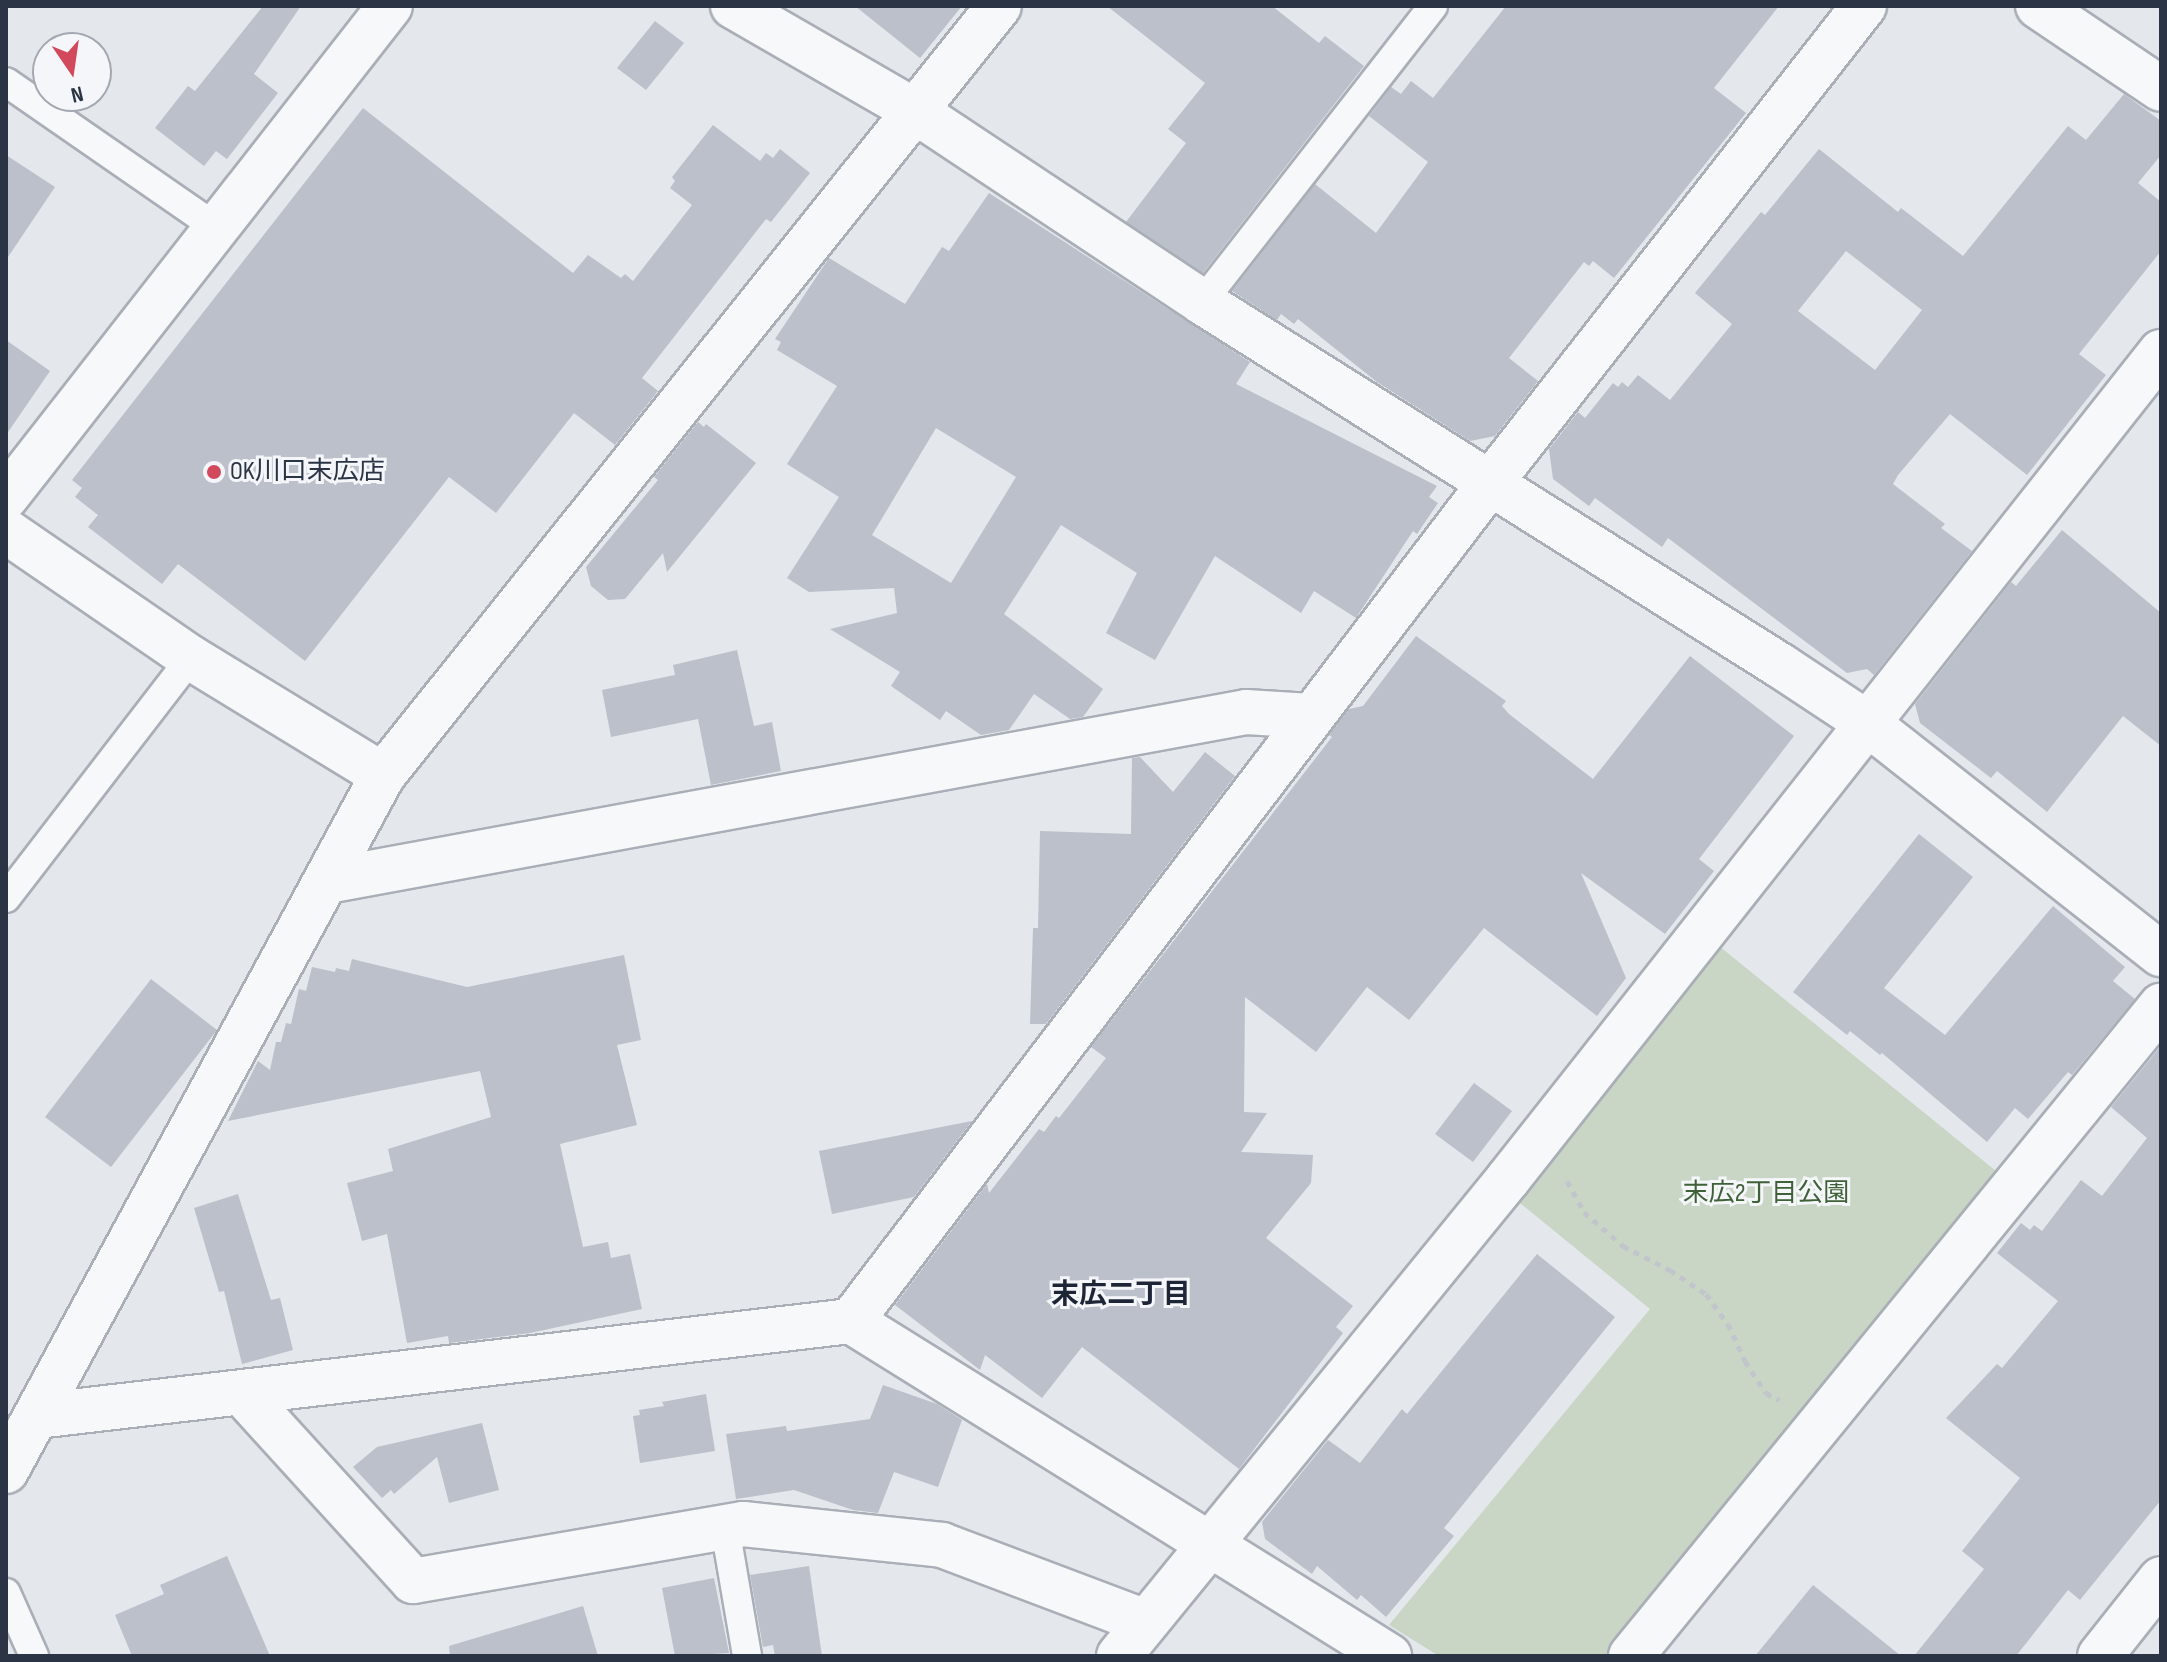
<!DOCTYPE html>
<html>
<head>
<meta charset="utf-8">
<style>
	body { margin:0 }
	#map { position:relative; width:2167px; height:1662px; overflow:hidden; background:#e4e7ec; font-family:"Sofia Sans Condensed","Noto Sans JP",sans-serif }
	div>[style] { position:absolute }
	.green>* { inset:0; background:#c9d6c5 }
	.building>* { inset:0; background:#bbc0ca }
	.path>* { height:5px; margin-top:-2.5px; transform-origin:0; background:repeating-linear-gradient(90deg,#c2c5cb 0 6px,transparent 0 12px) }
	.roads { filter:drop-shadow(2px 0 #a9aeb7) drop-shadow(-2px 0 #a9aeb7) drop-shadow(0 2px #a9aeb7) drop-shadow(0 -2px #a9aeb7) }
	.service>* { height:28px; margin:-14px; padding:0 14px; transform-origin:14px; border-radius:14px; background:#f7f8fa }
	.minor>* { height:44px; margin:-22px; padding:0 22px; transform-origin:22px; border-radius:22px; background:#f7f8fa }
	.tertiary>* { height:44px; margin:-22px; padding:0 22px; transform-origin:22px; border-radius:22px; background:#f7f8fa }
	.dots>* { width:22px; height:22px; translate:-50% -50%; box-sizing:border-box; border:4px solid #f4f6f9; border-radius:50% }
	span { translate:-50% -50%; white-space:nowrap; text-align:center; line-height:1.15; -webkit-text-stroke:6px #f4f6f9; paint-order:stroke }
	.poi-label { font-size:26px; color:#2b3445 }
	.left { translate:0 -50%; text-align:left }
	.park-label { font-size:26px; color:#3f6138 }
	.neighbourhood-label { font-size:28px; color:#1d2536; font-weight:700 }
	.frame { position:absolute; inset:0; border:8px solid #2b3445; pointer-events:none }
	.north { position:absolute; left:32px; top:32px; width:80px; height:80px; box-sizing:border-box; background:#f4f6f9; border:2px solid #a4a8b1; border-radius:50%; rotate:167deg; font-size:22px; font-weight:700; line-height:32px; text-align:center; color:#2b3445 }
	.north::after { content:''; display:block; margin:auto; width:28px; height:36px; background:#d1495b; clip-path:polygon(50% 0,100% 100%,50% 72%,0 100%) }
</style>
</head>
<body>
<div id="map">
	<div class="green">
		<i style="clip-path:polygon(1719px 946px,1996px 1171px,1606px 1656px,1439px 1656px,1389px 1625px,1650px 1309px,1515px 1199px)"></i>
	</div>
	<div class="building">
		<i style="clip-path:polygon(263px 6px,301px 6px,254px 74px,278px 93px,227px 159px,216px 151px,204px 166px,155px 128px,188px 86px,195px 91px)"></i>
		<i style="clip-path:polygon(855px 6px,962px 6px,920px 58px)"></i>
		<i style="clip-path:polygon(1107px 6px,1272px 6px,1319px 43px,1325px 36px,1364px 66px,1203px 273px,1126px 222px,1186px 143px,1168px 129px,1205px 83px)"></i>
		<i style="clip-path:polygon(1506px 6px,1779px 6px,1714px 88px,1746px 113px,1614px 278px,1593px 261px,1589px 266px,1584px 262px,1509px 358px,1538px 381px,1495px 436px,1470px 441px,1377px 382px,1298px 319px,1294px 324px,1281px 314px,1277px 320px,1232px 291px,1315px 184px,1376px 233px,1428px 162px,1369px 116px,1391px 87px,1401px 94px,1411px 81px,1433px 98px)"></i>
		<i style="clip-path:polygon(655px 21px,684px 43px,646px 90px,617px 68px)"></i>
		<i style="clip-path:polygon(evenodd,2124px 94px,2161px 121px,2161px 155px,2138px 183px,2161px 202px,2161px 251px,2079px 354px,2106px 375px,2027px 475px,1950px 414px,1898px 475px,1893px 484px,1945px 524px,1941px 528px,1972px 551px,1874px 675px,1867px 669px,1847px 673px,1668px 538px,1662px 547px,1595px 498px,1589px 506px,1553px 479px,1549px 449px,1578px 412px,1585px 418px,1613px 383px,1618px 387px,1622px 382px,1628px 387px,1638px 375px,1670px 400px,1732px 324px,1695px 293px,1761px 212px,1765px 215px,1819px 149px,1898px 212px,1901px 208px,1963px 256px,2068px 126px,2086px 140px,2124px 94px,1846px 251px,1922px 310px,1875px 370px,1798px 311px,1846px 251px)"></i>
		<i style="clip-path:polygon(363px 108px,573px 273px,588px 255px,621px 278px,625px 274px,633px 281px,692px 205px,670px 188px,675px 181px,672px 177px,713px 125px,760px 161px,766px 153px,773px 158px,780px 149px,810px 173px,771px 222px,766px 219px,642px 378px,658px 391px,615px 445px,574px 413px,496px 513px,449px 477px,305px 661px,178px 564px,162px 584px,88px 527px,98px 515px,75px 497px,82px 488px,72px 480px)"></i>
		<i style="clip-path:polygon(6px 155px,55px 187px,6px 260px)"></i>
		<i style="clip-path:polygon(evenodd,989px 193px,1250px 362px,1236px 384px,1437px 486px,1429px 497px,1438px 503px,1417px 534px,1413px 531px,1356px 618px,1314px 591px,1301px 613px,1215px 556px,1155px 660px,1106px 633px,1137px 573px,1061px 525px,1004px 614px,1103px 689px,1083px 717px,1070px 719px,1034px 694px,1009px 730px,981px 735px,946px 711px,940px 720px,891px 686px,900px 672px,830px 629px,897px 613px,894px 588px,809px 592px,787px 578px,839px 497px,787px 464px,837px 386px,777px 350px,781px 342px,775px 339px,829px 258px,905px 304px,942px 247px,949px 251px,989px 193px,936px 428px,1016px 477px,951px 583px,872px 535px,936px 428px)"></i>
		<i style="clip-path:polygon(6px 340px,50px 371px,6px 435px)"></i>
		<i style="clip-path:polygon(698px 422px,704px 427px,706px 424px,756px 463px,667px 572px,663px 553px,625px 599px,608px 600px,591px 586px,586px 567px,658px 480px,654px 477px)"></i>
		<i style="clip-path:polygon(2062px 530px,2161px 613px,2161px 746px,2123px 716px,2047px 812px,1997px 771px,1991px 778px,1920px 723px,1915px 704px,2011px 582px,2016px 586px)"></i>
		<i style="clip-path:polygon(1416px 636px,1506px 701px,1502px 706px,1509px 714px,1593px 779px,1690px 656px,1794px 736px,1699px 859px,1714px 871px,1665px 934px,1581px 873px,1626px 978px,1597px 1016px,1484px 928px,1409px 1020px,1367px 987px,1316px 1052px,1245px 997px,1244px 1112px,1267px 1113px,1241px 1152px,1313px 1155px,1311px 1183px,1266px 1238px,1353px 1306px,1336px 1327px,1343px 1333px,1239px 1469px,1082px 1347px,1042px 1398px,985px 1355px,980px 1370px,895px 1305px,987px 1184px,989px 1193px,1039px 1129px,1044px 1132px,1056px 1116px,1059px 1118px,1106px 1058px,1091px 1047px,1332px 737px,1329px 735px,1349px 709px,1363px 706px)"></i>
		<i style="clip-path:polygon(737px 650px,754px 726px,772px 722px,781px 771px,711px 785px,698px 719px,611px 737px,602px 690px,675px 675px,673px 665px)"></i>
		<i style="clip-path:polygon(1205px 752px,1235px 776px,1046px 1024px,1030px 1024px,1033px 928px,1038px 928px,1040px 831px,1131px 834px,1132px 758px,1140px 757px,1173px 792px)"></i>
		<i style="clip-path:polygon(1919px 834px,1973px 877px,1884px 988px,1945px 1035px,2053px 906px,2125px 967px,2113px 981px,2135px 999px,2072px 1075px,2068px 1072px,2028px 1119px,2015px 1108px,1987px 1142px,1882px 1053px,1880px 1055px,1850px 1031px,1847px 1035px,1793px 992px)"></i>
		<i style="clip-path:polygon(624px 955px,641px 1040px,617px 1045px,637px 1125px,560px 1144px,583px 1247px,608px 1242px,611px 1258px,630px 1254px,642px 1309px,530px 1333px,449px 1343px,448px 1336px,407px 1343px,387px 1234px,362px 1241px,347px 1183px,393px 1171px,388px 1149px,491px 1117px,480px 1071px,228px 1121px,258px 1061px,270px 1070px,276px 1042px,281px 1042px,286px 1023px,291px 1024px,299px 989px,306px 991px,312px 967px,335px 972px,336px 968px,349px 971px,352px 959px,467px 987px)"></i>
		<i style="clip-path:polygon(151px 979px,217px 1030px,111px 1167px,45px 1117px)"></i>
		<i style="clip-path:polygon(2161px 1046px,2161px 1500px,2080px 1600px,2068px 1590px,2016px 1656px,1914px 1656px,1984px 1569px,1962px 1551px,2020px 1478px,1946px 1418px,1997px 1364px,2002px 1368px,2058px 1301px,1997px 1253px,2021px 1223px,2030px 1230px,2034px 1225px,2042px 1231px,2081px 1180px,2102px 1196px,2147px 1138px,2111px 1107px)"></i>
		<i style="clip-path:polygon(1474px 1083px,1512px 1111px,1473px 1162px,1435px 1134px)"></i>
		<i style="clip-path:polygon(972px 1121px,914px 1197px,832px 1214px,819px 1151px)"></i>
		<i style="clip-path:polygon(238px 1194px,271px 1300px,280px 1298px,293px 1350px,242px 1364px,224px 1291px,219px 1292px,194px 1208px)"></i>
		<i style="clip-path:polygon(1537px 1254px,1615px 1317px,1444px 1528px,1454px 1536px,1386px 1617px,1361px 1595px,1357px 1600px,1317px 1566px,1312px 1574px,1265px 1539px,1262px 1522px,1328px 1440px,1360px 1463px,1402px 1409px,1407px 1414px)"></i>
		<i style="clip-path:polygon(883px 1385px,937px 1404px,962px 1420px,938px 1487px,894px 1472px,878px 1513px,853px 1510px,794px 1490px,736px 1499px,726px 1434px,786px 1426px,787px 1431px,870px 1419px)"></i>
		<i style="clip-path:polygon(706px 1394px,715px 1451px,640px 1463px,633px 1416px,640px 1415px,639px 1410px,664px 1406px,662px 1402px)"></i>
		<i style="clip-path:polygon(482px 1423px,499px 1490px,449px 1503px,437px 1457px,394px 1494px,391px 1490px,382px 1498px,353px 1467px,377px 1447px)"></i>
		<i style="clip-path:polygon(227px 1556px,270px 1656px,132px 1656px,115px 1615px,164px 1594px,160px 1585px)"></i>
		<i style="clip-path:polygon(809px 1566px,822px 1656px,775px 1656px,773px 1645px,763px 1647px,750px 1575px)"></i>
		<i style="clip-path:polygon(714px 1578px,729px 1653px,675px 1656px,662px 1588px)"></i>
		<i style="clip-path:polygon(1813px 1585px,1901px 1656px,1755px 1656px)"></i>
		<i style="clip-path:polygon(583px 1606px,598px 1656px,450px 1656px,449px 1646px)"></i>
	</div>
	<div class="path">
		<i style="left:1567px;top:1181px;width:35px;rotate:61deg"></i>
		<i style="left:1584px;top:1212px;width:52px;rotate:41.1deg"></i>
		<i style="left:1623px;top:1246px;width:53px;rotate:27.1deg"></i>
		<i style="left:1670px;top:1270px;width:43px;rotate:33.7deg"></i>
		<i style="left:1706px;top:1294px;width:37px;rotate:54deg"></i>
		<i style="left:1728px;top:1324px;width:41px;rotate:65.3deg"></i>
		<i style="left:1745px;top:1361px;width:38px;rotate:57deg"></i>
		<i style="left:1766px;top:1393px;width:15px;rotate:28deg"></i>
	</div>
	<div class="roads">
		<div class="service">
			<i style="left:6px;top:82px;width:257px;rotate:34.7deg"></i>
			<i style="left:1202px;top:302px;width:375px;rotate:-52deg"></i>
			<i style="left:6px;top:898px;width:303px;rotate:-52.4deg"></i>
			<i style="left:725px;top:1528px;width:130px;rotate:80.2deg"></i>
			<i style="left:6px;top:1593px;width:69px;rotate:66deg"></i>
		</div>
		<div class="minor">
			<i style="left:733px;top:6px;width:210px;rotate:30deg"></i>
			<i style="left:915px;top:111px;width:345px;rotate:33.6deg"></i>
			<i style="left:1202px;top:302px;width:684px;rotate:32.16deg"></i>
			<i style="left:1781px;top:666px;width:103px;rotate:33.5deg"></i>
			<i style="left:1867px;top:723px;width:374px;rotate:38.2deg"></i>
			<i style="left:2038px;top:6px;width:148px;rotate:34deg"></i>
			<i style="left:6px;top:497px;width:623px;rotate:-51.97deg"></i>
			<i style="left:6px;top:531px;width:224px;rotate:34.5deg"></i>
			<i style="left:191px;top:658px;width:225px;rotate:31.4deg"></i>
			<i style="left:327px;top:881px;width:934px;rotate:-10.42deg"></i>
			<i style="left:1246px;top:712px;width:65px;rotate:3.5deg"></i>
			<i style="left:851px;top:1321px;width:1055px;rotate:-52.66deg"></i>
			<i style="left:1491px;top:482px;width:605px;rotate:-51.92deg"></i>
			<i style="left:242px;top:1393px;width:254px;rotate:47.7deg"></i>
			<i style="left:413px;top:1581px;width:335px;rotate:-9.8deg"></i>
			<i style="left:743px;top:1524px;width:200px;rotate:6deg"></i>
			<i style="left:942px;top:1545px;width:218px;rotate:20.7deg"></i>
			<i style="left:37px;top:1416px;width:820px;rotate:-6.66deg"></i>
			<i style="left:851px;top:1321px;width:634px;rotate:31.91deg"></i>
			<i style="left:6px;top:1471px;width:792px;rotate:-61.56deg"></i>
			<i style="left:383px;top:775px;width:985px;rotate:-51.3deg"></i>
			<i style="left:1119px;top:1656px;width:616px;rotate:-50.8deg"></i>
			<i style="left:1508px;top:1179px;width:1054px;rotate:-51.71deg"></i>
			<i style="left:1631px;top:1656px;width:839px;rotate:-50.81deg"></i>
		</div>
		<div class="tertiary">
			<i style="left:2100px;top:1656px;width:98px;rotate:-51.6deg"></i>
		</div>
	</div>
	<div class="dots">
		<i style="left:214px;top:472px;background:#d1495b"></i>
	</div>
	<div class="poi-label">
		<span class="left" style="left:230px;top:472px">OK川口末広店</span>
	</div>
	<div class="park-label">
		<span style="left:1766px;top:1194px">末広2丁目公園</span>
	</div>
	<div class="neighbourhood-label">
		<span style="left:1121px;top:1295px">末広二丁目</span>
	</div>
	<div class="frame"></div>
	<div class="north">N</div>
</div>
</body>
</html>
